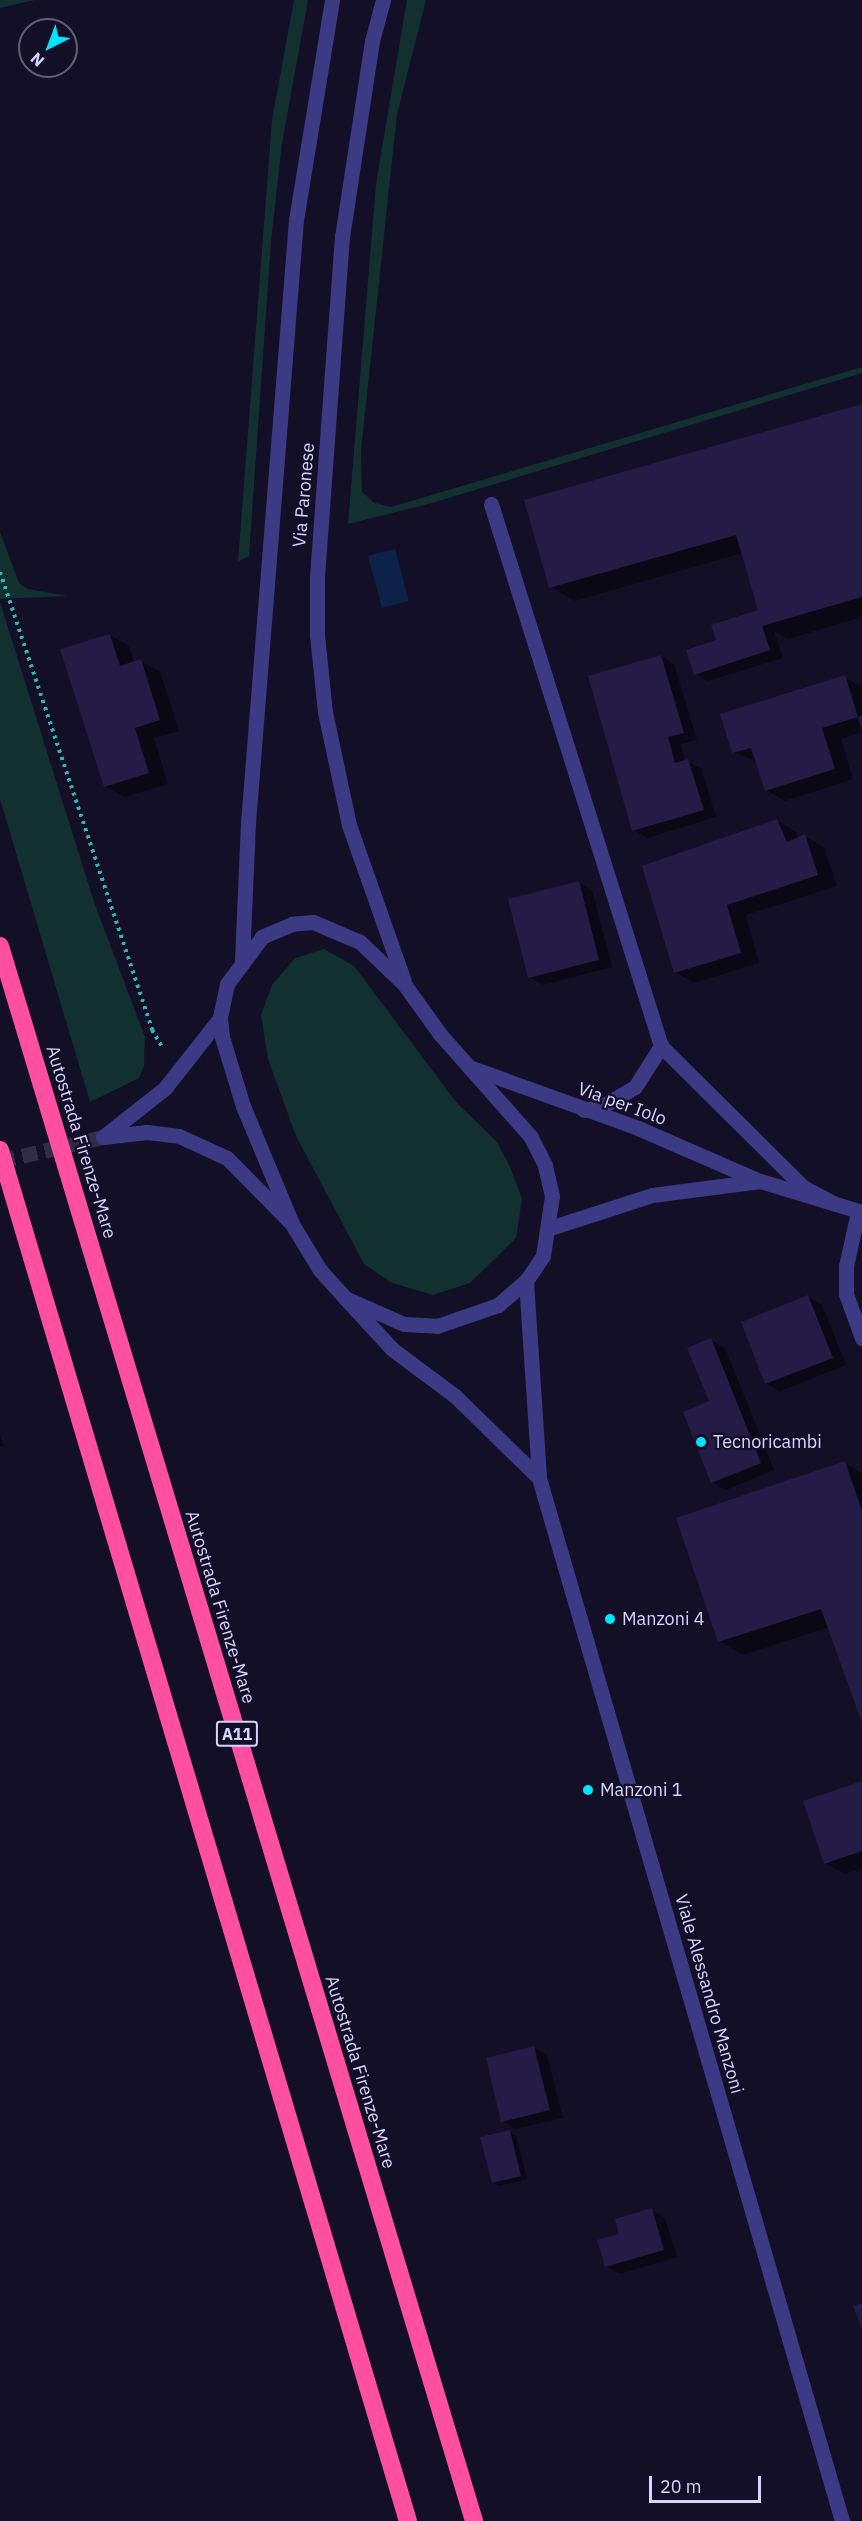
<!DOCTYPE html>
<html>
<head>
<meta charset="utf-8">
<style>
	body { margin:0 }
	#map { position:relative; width:862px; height:2521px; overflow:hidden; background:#130f26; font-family:"IBM Plex Sans",sans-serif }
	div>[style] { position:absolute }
	.green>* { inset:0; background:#12302f }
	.water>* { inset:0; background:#0c2248 }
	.shadow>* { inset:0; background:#0007 }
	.building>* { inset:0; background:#241b47 }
	.minor-tunnel>* { height:15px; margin-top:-7.5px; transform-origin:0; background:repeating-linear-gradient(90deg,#312d47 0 15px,transparent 0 23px) }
	.path>* { height:4px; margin-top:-2px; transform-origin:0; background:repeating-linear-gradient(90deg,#2fb8b0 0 3px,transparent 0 7.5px) }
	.minor>* { height:15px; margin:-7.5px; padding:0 7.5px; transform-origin:7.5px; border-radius:7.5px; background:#3d3a85 }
	.tertiary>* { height:15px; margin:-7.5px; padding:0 7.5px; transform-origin:7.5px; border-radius:7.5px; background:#3d3a85 }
	.motorway>* { height:18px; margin:-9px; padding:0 9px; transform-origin:9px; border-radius:9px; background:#ff4fa3 }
	.dots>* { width:16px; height:16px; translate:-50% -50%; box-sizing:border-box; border:3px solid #130f26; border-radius:50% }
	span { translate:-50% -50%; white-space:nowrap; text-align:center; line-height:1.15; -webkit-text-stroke:4.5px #130f26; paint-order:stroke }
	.shield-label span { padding:2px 4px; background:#130f26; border:2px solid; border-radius:4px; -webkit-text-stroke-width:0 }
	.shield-label { font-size:16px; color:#d9d4ff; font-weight:700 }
	.street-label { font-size:18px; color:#d9d4ff }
	.poi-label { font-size:18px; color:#d9d4ff }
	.left { translate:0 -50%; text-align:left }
	.north { position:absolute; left:18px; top:18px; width:60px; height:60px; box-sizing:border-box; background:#130f26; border:2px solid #625e7d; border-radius:50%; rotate:222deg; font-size:16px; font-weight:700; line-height:24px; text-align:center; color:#d9d4ff }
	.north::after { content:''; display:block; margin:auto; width:21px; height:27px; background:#00e5ff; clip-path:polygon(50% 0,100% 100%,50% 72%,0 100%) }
	.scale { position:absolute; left:649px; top:2476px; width:112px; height:27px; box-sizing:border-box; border:3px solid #d9d4ff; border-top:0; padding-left:8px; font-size:18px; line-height:21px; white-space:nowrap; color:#d9d4ff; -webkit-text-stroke:4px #130f26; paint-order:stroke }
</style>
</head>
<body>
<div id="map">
	<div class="green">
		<i style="clip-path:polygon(0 0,35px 0,0 8px)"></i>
		<i style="clip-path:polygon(294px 0,308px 0,282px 143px,271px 242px,249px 556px,238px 562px,272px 120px)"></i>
		<i style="clip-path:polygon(407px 0,426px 0,397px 114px,361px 451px,362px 492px,375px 503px,391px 507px,862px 367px,862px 373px,432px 503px,348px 524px,376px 184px)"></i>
		<i style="clip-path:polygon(0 532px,19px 583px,28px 589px,68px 596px,0 599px)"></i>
		<i style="clip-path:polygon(0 602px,94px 902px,145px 1037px,144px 1066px,139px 1078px,90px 1102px,0 799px)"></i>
		<i style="clip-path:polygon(324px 949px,354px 966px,456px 1102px,497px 1142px,510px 1167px,522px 1199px,516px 1238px,470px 1283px,433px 1295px,392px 1283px,364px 1264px,296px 1136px,268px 1059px,261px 1015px,272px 985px,295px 958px)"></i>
	</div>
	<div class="water">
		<i style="clip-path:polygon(395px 549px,409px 601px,382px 608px,368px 556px)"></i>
	</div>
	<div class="shadow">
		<i style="clip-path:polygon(862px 406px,862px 617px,788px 639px,774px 631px,783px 658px,708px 681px,695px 674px,717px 641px,761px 614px,743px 553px,575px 601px,551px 587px)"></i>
		<i style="clip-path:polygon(110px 635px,129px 646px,134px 663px,141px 661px,160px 672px,179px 731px,154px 738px,168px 784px,124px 797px,105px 786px)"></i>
		<i style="clip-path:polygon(661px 656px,674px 664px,697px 740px,681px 744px,685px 761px,701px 768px,716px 817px,647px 838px,634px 830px)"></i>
		<i style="clip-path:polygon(844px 677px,862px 687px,862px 732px,841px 739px,853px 779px,785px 801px,766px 790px,757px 762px,734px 752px)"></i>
		<i style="clip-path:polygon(776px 820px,796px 832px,799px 839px,805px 836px,824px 847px,837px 886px,746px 915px,759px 963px,694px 983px,675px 972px)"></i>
		<i style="clip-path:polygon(579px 882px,592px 890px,612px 967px,543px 985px,530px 977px)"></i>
		<i style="clip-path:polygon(808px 1297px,822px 1305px,846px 1365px,780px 1391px,766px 1383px)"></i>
		<i style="clip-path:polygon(711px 1340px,725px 1348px,774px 1470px,726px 1490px,712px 1482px)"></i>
		<i style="clip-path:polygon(0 1435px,4px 1446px,0 1447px)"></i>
		<i style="clip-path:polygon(845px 1463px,862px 1473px,862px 1721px,829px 1627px,743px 1655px,719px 1641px)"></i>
		<i style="clip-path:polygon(862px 1783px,862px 1868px,845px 1874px,825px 1863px)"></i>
		<i style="clip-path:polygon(534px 2048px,547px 2055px,563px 2118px,516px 2129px,503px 2121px)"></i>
		<i style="clip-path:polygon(510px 2132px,516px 2136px,527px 2179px,499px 2186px,493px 2182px)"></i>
		<i style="clip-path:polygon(652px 2210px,665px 2218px,677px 2257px,620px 2274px,606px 2266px,621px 2235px)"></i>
	</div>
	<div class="building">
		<i style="clip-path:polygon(862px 404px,862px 597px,762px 626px,770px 650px,694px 675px,686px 650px,716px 640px,711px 625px,758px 610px,736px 535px,549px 588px,524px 500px)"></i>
		<i style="clip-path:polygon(110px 634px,120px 666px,141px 659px,160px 720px,135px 728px,149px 773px,104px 787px,60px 649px)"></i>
		<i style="clip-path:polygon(661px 655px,684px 733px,668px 737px,675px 763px,688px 759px,704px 810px,632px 831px,588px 676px)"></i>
		<i style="clip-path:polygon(845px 675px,858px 717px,862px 715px,862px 731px,858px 717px,822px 728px,835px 769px,765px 791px,751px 748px,732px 753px,720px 714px)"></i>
		<i style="clip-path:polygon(777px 819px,787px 842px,805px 834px,818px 875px,727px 905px,741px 953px,674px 973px,642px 866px)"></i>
		<i style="clip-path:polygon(579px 881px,599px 960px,528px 978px,508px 899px)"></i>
		<i style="clip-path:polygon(808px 1295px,833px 1358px,765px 1384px,741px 1322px)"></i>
		<i style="clip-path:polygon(711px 1338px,761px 1463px,711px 1483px,683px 1412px,709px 1401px,687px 1348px)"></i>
		<i style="clip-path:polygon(845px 1461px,862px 1511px,862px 1723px,821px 1609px,718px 1642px,676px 1518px)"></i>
		<i style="clip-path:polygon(862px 1781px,862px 1851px,824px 1864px,803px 1801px)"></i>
		<i style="clip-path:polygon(534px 2046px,550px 2110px,501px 2122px,486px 2058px)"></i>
		<i style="clip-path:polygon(510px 2130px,521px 2176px,492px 2183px,480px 2137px)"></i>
		<i style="clip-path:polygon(652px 2208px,664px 2250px,605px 2267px,597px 2240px,619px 2234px,615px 2219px)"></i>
		<i style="clip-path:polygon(862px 2303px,862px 2329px,853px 2306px)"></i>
	</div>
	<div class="minor-tunnel">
		<i style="left:0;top:1161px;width:106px;rotate:-13.1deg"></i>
	</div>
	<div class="path">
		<i style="left:0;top:572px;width:483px;rotate:71.6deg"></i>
		<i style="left:152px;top:1030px;width:21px;rotate:59deg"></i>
	</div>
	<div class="minor">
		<i style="left:491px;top:504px;width:568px;rotate:72.59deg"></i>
		<i style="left:661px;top:1046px;width:200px;rotate:44.8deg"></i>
		<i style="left:803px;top:1187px;width:34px;rotate:28deg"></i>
		<i style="left:469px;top:1067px;width:180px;rotate:19.8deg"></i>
		<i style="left:638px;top:1128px;width:133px;rotate:23.5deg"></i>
		<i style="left:760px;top:1181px;width:107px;rotate:16.9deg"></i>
		<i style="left:584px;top:1110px;width:19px;rotate:-12deg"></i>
		<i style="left:603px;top:1106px;width:37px;rotate:-31deg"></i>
		<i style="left:635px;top:1087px;width:49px;rotate:-57.6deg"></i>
		<i style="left:103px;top:1137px;width:44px;rotate:-6.5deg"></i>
		<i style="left:147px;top:1132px;width:32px;rotate:7deg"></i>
		<i style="left:179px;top:1136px;width:53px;rotate:24.6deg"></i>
		<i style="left:227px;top:1158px;width:93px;rotate:45.4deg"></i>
		<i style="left:103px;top:1137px;width:79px;rotate:-38.3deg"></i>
		<i style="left:165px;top:1088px;width:89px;rotate:-51.8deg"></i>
		<i style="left:858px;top:1212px;width:55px;rotate:102.5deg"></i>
		<i style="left:846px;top:1266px;width:28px;rotate:90deg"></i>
		<i style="left:846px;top:1294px;width:47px;rotate:70deg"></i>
		<i style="left:550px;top:1228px;width:107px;rotate:-17.9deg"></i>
		<i style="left:652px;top:1195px;width:109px;rotate:-7.4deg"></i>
	</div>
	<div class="tertiary">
		<i style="left:383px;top:0;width:42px;rotate:105deg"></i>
		<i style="left:372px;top:41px;width:197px;rotate:98.7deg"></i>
		<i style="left:342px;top:236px;width:342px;rotate:94.2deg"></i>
		<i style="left:317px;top:577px;width:58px;rotate:90deg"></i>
		<i style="left:317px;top:635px;width:77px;rotate:84.1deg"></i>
		<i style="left:325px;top:712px;width:116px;rotate:78deg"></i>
		<i style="left:349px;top:825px;width:165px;rotate:70.6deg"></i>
		<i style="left:242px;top:960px;width:137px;rotate:-87.5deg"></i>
		<i style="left:248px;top:823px;width:605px;rotate:-85.45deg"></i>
		<i style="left:296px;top:220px;width:223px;rotate:-80.7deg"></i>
		<i style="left:526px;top:1281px;width:197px;rotate:86.2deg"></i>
		<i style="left:539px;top:1478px;width:1086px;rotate:73.8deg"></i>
		<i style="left:345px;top:1298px;width:64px;rotate:23.8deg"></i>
		<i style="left:404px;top:1324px;width:33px;rotate:3deg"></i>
		<i style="left:437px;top:1326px;width:65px;rotate:-19deg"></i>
		<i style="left:498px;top:1305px;width:37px;rotate:-41deg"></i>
		<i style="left:526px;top:1281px;width:30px;rotate:-56deg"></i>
		<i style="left:543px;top:1256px;width:61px;rotate:-81.5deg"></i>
		<i style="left:552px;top:1196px;width:32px;rotate:-103deg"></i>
		<i style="left:545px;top:1165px;width:31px;rotate:-117deg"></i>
		<i style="left:531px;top:1137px;width:137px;rotate:-131.5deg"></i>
		<i style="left:440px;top:1034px;width:62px;rotate:-125.8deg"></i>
		<i style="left:404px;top:984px;width:61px;rotate:-136.3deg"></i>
		<i style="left:360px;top:942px;width:51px;rotate:-156.9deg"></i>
		<i style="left:313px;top:922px;width:21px;rotate:175deg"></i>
		<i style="left:292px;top:924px;width:33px;rotate:157deg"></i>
		<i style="left:262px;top:937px;width:59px;rotate:126.7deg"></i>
		<i style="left:227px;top:984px;width:35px;rotate:102deg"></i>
		<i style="left:220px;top:1018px;width:19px;rotate:84deg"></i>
		<i style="left:222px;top:1037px;width:72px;rotate:73.1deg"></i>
		<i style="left:243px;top:1106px;width:128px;rotate:67.4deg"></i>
		<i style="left:292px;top:1224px;width:54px;rotate:58.7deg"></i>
		<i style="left:320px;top:1270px;width:38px;rotate:48deg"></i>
		<i style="left:345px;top:1298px;width:69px;rotate:47.3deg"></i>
		<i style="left:392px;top:1349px;width:79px;rotate:36.7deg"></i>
		<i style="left:455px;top:1396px;width:117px;rotate:44.3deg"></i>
	</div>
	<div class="motorway">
		<i style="left:0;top:946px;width:1645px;rotate:73.25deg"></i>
		<i style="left:0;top:1150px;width:1430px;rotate:73.43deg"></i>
	</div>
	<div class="dots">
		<i style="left:701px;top:1442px;background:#00e5ff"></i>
		<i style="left:610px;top:1619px;background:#00e5ff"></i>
		<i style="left:588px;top:1790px;background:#00e5ff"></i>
	</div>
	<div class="shield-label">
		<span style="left:237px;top:1734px">A11</span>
	</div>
	<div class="street-label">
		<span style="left:304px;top:495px;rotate:-85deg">Via Paronese</span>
		<span style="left:622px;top:1104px;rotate:20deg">Via per Iolo</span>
		<span style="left:81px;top:1142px;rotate:73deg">Autostrada Firenze-Mare</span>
		<span style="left:220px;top:1607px;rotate:73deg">Autostrada Firenze-Mare</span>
		<span style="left:709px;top:1994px;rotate:74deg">Viale Alessandro Manzoni</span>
		<span style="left:360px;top:2072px;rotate:73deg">Autostrada Firenze-Mare</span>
	</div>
	<div class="poi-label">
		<span class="left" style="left:713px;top:1442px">Tecnoricambi</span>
		<span class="left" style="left:622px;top:1619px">Manzoni 4</span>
		<span class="left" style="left:600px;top:1790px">Manzoni 1</span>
	</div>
	<div class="north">N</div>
	<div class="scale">20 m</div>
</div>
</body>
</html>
